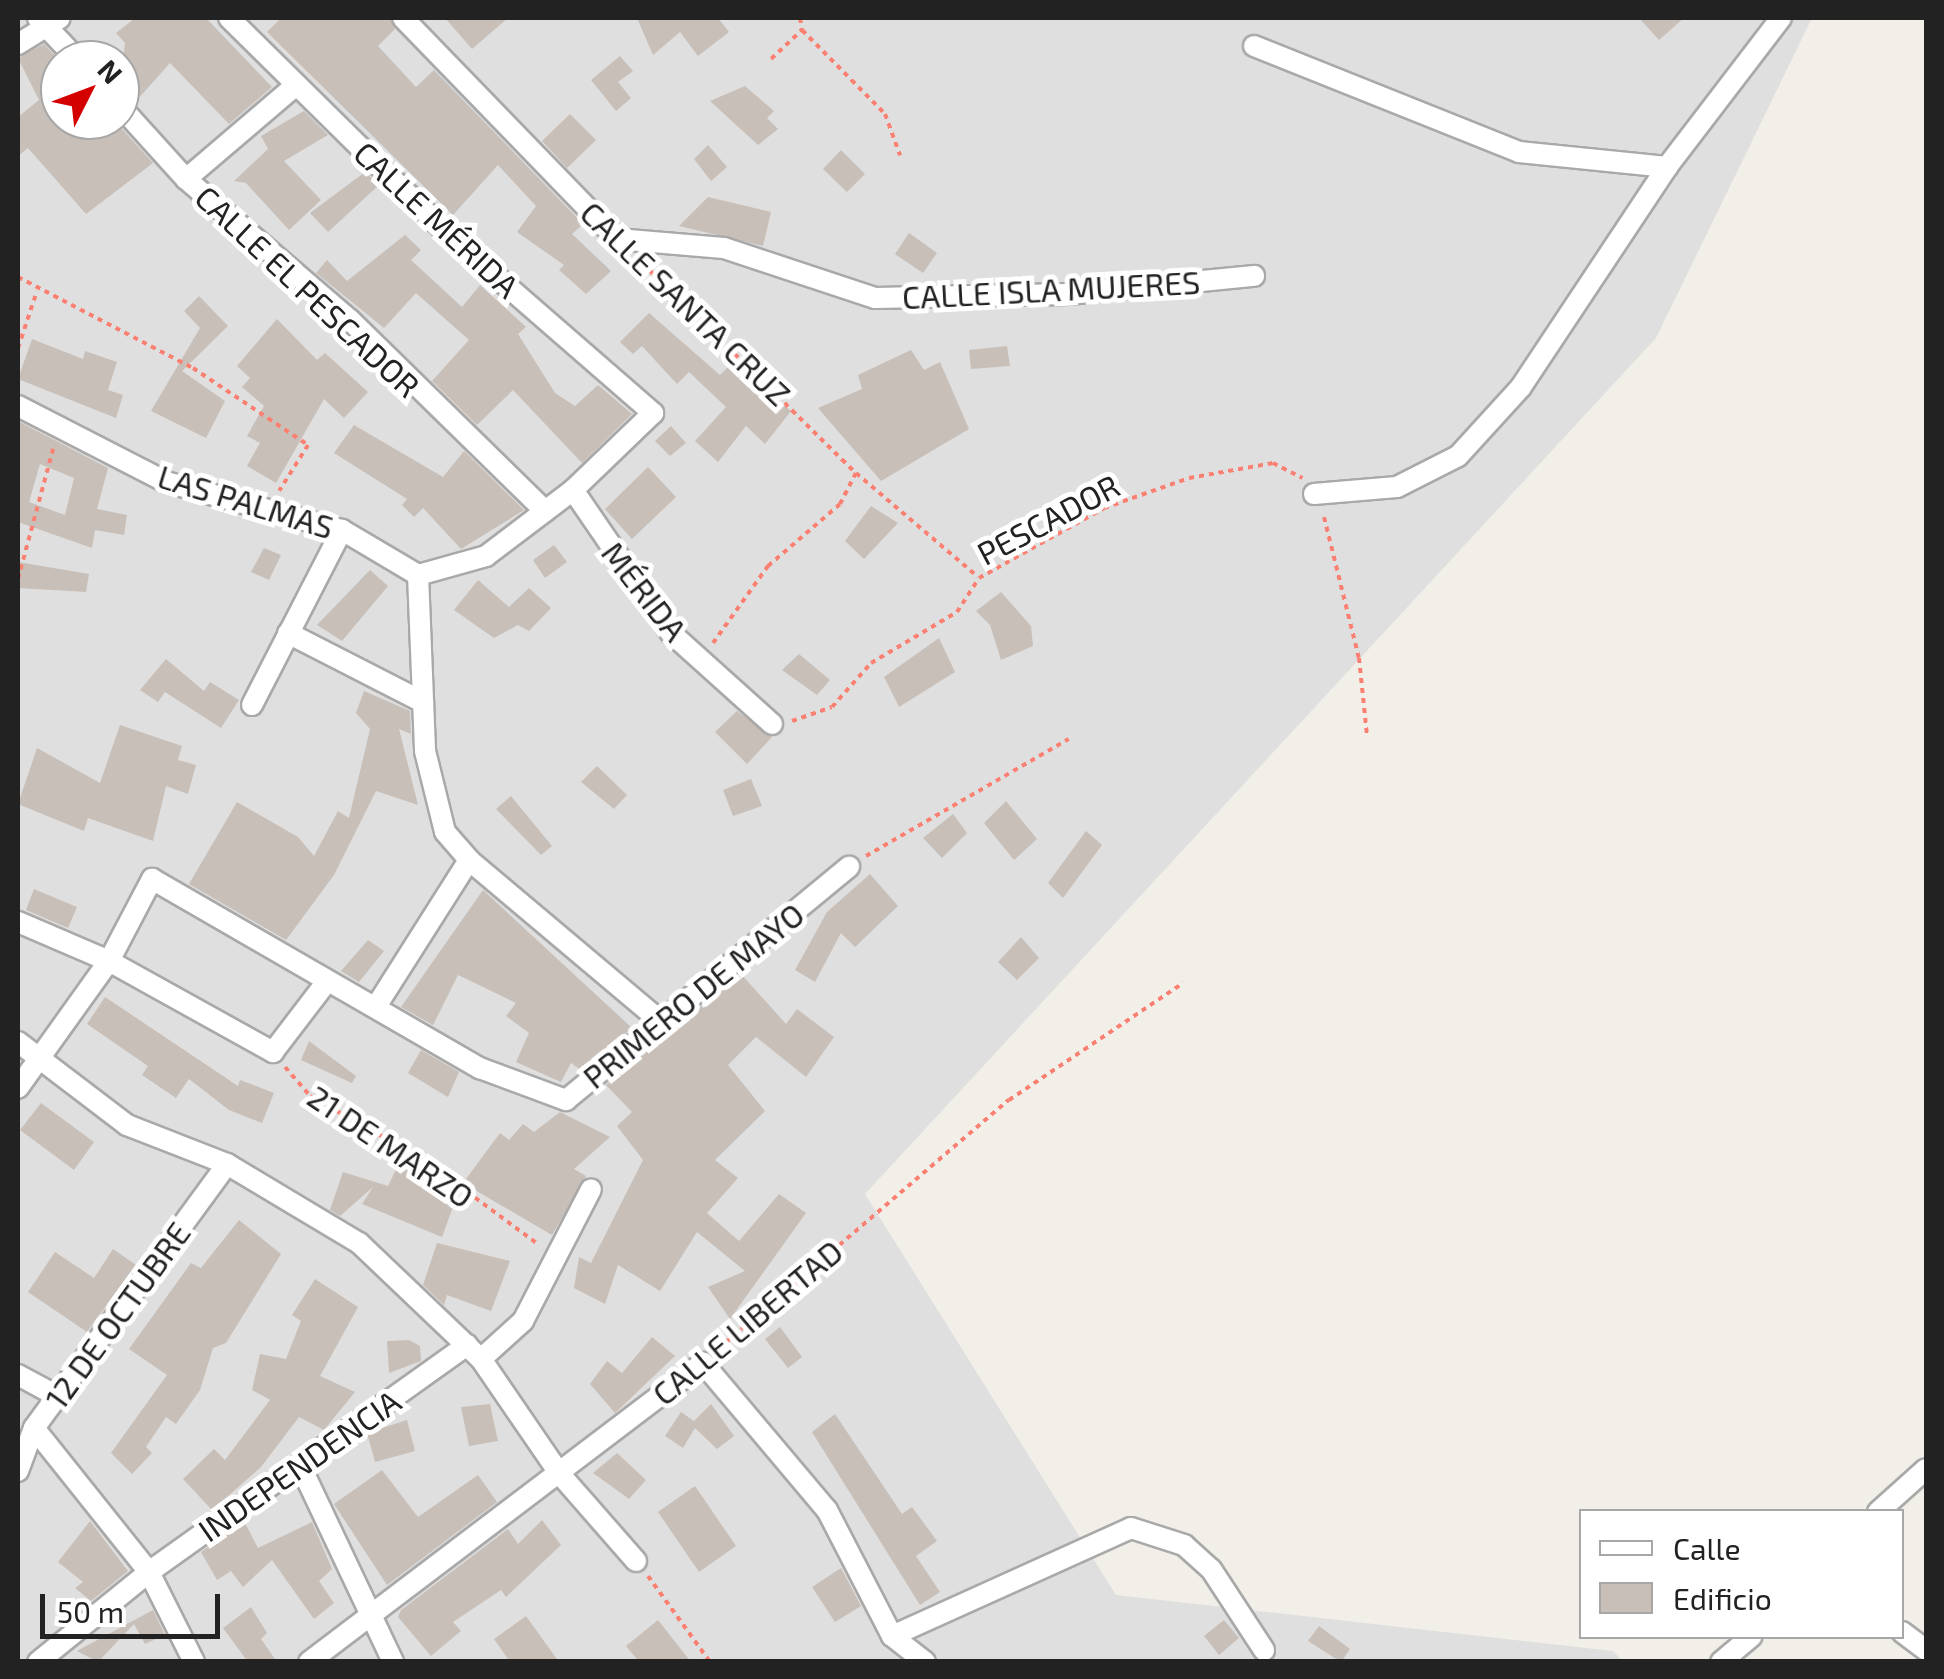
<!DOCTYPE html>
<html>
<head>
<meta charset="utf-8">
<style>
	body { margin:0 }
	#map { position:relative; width:1944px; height:1679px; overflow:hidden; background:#f2efe9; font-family:"Exo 2",sans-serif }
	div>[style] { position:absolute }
	.residential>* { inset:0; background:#e0dfdf }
	.building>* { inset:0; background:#c7bfb8 }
	.path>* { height:4px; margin-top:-2px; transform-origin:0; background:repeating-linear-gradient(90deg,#fa8072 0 5px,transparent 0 10px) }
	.roads { filter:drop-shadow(2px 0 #a9a9a9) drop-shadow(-2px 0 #a9a9a9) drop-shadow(0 2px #a9a9a9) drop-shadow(0 -2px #a9a9a9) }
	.street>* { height:20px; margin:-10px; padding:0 10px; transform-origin:10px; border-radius:10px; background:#fff }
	span { translate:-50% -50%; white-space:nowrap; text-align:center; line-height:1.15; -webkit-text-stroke:10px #fff; paint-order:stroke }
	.street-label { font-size:32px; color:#222 }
	.frame { position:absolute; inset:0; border:20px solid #222; pointer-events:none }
	.legend { position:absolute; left:1579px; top:1509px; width:325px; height:130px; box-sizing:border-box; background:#fff; border:2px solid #a7a7a7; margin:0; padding:12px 18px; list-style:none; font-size:30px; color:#222 }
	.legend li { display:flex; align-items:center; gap:20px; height:50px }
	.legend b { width:50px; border:2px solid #a7a7a7 }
	.north { position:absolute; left:40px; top:40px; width:100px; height:100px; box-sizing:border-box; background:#fff; border:2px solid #a7a7a7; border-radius:50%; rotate:48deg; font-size:28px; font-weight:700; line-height:40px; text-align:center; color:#222 }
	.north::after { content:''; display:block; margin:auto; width:35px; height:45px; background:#d40000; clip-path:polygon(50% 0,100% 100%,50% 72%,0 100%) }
	.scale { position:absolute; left:40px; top:1594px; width:180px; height:45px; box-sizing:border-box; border:5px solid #222; border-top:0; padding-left:12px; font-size:30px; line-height:35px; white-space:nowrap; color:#222; -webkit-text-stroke:8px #fff; paint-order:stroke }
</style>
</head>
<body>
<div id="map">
	<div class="residential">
		<i style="clip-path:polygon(evenodd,18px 18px,1812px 18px,1656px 338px,865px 1194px,1116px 1595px,1613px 1651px,1623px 1661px,18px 1661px,18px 18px,60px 60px,120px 60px,120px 120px,60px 120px,60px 60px)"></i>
	</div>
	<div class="building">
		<i style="clip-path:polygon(135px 18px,206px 18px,272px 87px,229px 124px,170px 63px,136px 101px,120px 86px,125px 43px,116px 33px)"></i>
		<i style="clip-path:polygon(281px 18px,390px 18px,395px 29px,378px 46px,416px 87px,434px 70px,583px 224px,572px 234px,611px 271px,586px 294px,559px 270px,564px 265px,517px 232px,536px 206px,498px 165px,453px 215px,267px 32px)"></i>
		<i style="clip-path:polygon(445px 18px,508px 18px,472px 49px)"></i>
		<i style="clip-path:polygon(637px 18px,718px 18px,729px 32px,698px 56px,680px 32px,653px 55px)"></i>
		<i style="clip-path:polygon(1639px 18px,1684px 18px,1659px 40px)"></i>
		<i style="clip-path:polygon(44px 44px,60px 61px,60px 120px,114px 120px,153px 163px,86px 214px,28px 148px,18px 156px,18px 117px,39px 100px,18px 58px)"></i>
		<i style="clip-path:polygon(620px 56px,633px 71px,618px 82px,631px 98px,616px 111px,591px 80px)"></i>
		<i style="clip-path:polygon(745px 86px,774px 111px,767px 118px,778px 129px,758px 145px,710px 101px)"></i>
		<i style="clip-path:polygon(304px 111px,328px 135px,284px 161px,321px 200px,289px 230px,246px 183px,234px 181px,268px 149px,261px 136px)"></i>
		<i style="clip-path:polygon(570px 114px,596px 140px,567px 168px,542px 141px)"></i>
		<i style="clip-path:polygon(708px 145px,727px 167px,711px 181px,694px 159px)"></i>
		<i style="clip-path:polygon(841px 150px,865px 174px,847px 192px,823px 169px)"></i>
		<i style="clip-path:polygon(365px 172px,379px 185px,328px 232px,310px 213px)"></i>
		<i style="clip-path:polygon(708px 197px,771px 212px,763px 246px,679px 226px)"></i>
		<i style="clip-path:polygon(909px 233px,937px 253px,923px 273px,895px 254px)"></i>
		<i style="clip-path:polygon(405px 235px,421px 250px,411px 260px,462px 307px,480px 285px,526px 327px,518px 334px,555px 393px,575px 406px,598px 385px,632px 414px,582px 463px,513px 390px,477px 425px,432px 381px,469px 340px,416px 293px,384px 328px,316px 273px,327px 260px,347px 281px)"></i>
		<i style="clip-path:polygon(199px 296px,228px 326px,182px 371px,225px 401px,206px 438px,151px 411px,200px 328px,184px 311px)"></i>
		<i style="clip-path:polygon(649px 313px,720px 375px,735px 360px,791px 411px,765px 444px,746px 426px,718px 462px,695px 441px,726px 407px,689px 372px,677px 384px,642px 346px,633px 354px,620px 342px)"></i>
		<i style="clip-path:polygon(277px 319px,317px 360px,325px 353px,368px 392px,344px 418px,324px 399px,276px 483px,247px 466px,260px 443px,247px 436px,264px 406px,242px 387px,250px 378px,237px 366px)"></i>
		<i style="clip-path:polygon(32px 339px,83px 359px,85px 351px,117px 362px,108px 390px,123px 395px,116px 418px,18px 379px)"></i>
		<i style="clip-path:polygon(1007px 346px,1010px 366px,971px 369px,969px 350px)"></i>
		<i style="clip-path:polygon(911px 350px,924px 370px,940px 362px,969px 429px,881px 481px,818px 408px,862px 389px,858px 375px)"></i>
		<i style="clip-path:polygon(evenodd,18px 421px,108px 468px,97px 509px,127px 515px,124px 535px,95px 530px,92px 548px,18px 522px,18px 421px,40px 464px,74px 478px,65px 515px,29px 502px,40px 464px)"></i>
		<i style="clip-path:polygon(354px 425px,443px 477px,464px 451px,524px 510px,461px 549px,423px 508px,414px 517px,402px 505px,407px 499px,334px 453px)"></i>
		<i style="clip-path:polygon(671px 426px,686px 443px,670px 456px,655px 441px)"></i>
		<i style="clip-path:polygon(648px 467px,676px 497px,632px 539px,605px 509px)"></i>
		<i style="clip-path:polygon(871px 506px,898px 523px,864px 559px,845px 541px)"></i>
		<i style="clip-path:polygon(554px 545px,567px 562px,545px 578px,533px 560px)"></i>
		<i style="clip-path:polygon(264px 548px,281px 555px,269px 580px,251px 572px)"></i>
		<i style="clip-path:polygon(18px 562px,89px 574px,86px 592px,18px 588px)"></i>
		<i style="clip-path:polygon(370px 570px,388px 586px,342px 641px,317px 625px)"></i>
		<i style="clip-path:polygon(478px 580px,509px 607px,529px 588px,551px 608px,529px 631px,518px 625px,494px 638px,454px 610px)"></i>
		<i style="clip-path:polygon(1001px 592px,1031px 626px,1033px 646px,1001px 660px,990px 625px,976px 611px)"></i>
		<i style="clip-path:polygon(939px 638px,955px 672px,899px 707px,884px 677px)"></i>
		<i style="clip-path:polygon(799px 654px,830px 680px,817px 695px,782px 670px)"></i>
		<i style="clip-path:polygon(166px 659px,204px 691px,210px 682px,239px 700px,221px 728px,165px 692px,158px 702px,140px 690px)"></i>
		<i style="clip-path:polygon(364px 691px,410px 711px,411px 734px,399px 729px,418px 805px,376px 791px,334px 875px,286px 940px,189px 884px,237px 802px,298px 837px,314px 856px,338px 811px,349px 818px,370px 729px,356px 713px)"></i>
		<i style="clip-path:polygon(737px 711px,772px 737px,747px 764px,715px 732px)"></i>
		<i style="clip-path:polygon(120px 725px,182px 746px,178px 760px,196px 765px,188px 794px,166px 786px,153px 841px,88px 818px,84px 831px,18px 804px,37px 748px,100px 783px)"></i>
		<i style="clip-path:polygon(597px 766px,627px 795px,614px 809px,581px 782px)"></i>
		<i style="clip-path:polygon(751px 779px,762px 806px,733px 816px,723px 790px)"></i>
		<i style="clip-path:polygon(511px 796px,552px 846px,541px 855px,496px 809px)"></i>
		<i style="clip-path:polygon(1006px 801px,1037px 839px,1014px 860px,984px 823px)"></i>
		<i style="clip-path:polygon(953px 814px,967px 833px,942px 858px,923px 838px)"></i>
		<i style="clip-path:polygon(1086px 831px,1102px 845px,1063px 898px,1048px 883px)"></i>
		<i style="clip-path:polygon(870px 874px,898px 906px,855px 947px,841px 933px,815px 982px,795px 970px,827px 912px)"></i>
		<i style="clip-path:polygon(34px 889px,77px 907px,68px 928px,26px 910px)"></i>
		<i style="clip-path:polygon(483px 890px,632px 1028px,581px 1070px,571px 1063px,561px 1082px,516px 1062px,529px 1033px,506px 1016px,516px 1003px,458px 975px,433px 1025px,401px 1007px)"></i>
		<i style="clip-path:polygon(1021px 937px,1039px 958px,1017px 980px,998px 962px)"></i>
		<i style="clip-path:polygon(368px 940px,384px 951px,359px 982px,341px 971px)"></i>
		<i style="clip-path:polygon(741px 974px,786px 1024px,797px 1009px,834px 1037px,806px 1077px,756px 1037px,728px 1065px,765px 1111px,715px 1160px,738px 1178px,707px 1213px,739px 1241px,779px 1194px,806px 1213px,730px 1319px,708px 1287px,745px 1271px,697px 1232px,660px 1291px,618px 1265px,605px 1304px,574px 1288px,579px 1257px,591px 1263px,643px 1160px,617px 1126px,632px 1112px,606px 1085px)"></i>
		<i style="clip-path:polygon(105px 997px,238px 1086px,240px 1080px,274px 1093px,262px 1123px,229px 1110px,189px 1079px,176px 1098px,142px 1075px,148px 1066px,87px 1024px)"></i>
		<i style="clip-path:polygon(309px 1041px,356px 1076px,352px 1083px,301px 1060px)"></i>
		<i style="clip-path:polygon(421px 1050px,459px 1072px,448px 1097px,408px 1073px)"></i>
		<i style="clip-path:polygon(41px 1103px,94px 1142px,74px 1170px,20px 1130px)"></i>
		<i style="clip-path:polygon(560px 1112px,610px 1137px,574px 1169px,586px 1176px,552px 1235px,463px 1183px,500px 1133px,509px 1140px,523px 1124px,534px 1132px)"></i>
		<i style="clip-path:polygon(402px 1157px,460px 1188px,442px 1237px,362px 1204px,373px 1187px,340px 1216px,330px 1210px,343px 1172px,388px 1186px)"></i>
		<i style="clip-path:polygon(239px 1220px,281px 1254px,226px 1343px,213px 1348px,200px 1390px,176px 1424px,166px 1417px,146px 1447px,152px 1453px,132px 1474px,111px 1453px,167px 1375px,129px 1349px,191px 1263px,201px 1268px)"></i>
		<i style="clip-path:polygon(437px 1243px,510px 1261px,491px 1311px,447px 1295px,444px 1305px,423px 1285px)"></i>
		<i style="clip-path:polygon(113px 1249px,136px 1265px,87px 1332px,28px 1292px,55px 1252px,94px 1278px)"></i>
		<i style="clip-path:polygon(315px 1279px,358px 1307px,320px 1376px,355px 1392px,324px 1430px,299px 1417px,261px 1467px,212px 1510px,183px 1479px,214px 1449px,225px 1460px,270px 1400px,252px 1390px,260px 1354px,286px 1359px,301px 1321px,292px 1315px)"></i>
		<i style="clip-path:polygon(780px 1327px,802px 1357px,788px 1368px,765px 1339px)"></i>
		<i style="clip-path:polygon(652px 1337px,675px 1356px,615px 1413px,590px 1384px,607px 1361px,622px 1373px)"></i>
		<i style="clip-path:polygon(409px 1340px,420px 1346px,421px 1361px,389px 1373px,387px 1341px)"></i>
		<i style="clip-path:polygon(490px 1404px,498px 1441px,469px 1446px,461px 1407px)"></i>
		<i style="clip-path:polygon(711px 1404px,734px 1436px,717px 1449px,695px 1428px,683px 1448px,665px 1436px,681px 1412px,694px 1421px)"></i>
		<i style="clip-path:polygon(835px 1414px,902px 1514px,912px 1507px,937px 1541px,916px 1556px,940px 1592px,920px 1605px,812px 1432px)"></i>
		<i style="clip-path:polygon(407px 1420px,415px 1451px,375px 1462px,367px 1433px)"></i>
		<i style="clip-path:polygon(617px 1453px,646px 1480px,629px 1499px,593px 1473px)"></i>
		<i style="clip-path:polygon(382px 1470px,418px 1517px,478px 1475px,497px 1502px,387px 1585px,334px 1504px)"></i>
		<i style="clip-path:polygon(695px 1486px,736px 1546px,699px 1572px,658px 1512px)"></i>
		<i style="clip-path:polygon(542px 1520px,561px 1545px,506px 1597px,501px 1590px,453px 1622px,461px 1631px,431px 1656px,398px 1617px,401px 1610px,508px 1529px,518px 1544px)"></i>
		<i style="clip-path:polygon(90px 1521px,128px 1571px,91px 1601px,75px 1588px,83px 1582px,58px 1562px)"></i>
		<i style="clip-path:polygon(244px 1521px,258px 1548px,312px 1522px,332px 1569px,319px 1581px,334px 1603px,314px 1619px,272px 1560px,243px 1587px,231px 1571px,217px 1580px,201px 1552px)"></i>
		<i style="clip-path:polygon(841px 1568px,861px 1606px,835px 1622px,812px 1587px)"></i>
		<i style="clip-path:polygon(251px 1607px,267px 1633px,261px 1639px,277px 1662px,248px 1662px,223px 1628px)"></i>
		<i style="clip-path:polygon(153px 1610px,165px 1635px,145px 1644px,134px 1624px,98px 1662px,77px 1651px)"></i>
		<i style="clip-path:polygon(526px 1616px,559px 1662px,510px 1662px,494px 1639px)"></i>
		<i style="clip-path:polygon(658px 1620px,691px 1662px,639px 1662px,626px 1646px)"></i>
		<i style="clip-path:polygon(1224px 1620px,1239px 1638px,1219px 1655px,1204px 1636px)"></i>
		<i style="clip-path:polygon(1319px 1626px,1350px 1649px,1341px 1662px,1308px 1641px)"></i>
	</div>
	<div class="path">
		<i style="left:800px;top:18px;width:12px;rotate:81deg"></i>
		<i style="left:802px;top:30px;width:118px;rotate:45.3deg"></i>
		<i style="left:885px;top:114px;width:44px;rotate:69.9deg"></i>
		<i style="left:771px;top:59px;width:42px;rotate:-43.1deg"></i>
		<i style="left:642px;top:263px;width:300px;rotate:44.5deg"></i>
		<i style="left:856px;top:473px;width:160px;rotate:40.4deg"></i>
		<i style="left:18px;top:277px;width:197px;rotate:27.5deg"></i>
		<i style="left:193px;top:368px;width:138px;rotate:33.8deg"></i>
		<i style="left:308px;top:445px;width:54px;rotate:122.2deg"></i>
		<i style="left:18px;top:348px;width:60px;rotate:-71.6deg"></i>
		<i style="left:1324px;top:517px;width:145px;rotate:76.1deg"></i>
		<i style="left:1359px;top:658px;width:78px;rotate:84.1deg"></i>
		<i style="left:18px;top:579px;width:135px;rotate:-74.9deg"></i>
		<i style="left:713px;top:643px;width:95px;rotate:-54.5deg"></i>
		<i style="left:768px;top:566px;width:95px;rotate:-40.7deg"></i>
		<i style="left:840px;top:504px;width:35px;rotate:-63deg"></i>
		<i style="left:792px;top:721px;width:42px;rotate:-19.3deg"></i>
		<i style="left:832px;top:707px;width:59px;rotate:-48.4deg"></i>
		<i style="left:871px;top:663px;width:100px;rotate:-30.7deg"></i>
		<i style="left:957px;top:612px;width:40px;rotate:-57.1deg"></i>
		<i style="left:979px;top:578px;width:143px;rotate:-29.2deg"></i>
		<i style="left:1104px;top:508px;width:90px;rotate:-19.4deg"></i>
		<i style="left:1189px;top:478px;width:85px;rotate:-10.1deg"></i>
		<i style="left:1273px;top:463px;width:33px;rotate:27deg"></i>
		<i style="left:866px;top:856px;width:234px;rotate:-30deg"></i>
		<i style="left:285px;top:1067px;width:38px;rotate:49deg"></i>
		<i style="left:310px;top:1096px;width:134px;rotate:29.4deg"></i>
		<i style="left:427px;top:1162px;width:138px;rotate:36.5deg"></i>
		<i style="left:718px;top:1349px;width:383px;rotate:-40.6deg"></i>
		<i style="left:1009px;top:1100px;width:210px;rotate:-33.9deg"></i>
		<i style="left:648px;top:1576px;width:106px;rotate:54.2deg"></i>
	</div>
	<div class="roads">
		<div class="street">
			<i style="left:38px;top:18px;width:58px;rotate:46.4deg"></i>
			<i style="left:229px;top:18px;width:316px;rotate:44.6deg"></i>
			<i style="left:454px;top:240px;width:264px;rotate:41deg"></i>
			<i style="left:653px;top:413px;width:111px;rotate:136.1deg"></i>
			<i style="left:573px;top:490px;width:109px;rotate:142.8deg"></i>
			<i style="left:486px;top:556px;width:71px;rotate:164.4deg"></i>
			<i style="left:418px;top:575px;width:176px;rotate:87.7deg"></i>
			<i style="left:425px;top:751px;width:83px;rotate:76.1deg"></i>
			<i style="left:445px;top:832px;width:37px;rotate:49deg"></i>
			<i style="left:469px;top:860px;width:248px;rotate:40.1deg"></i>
			<i style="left:403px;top:18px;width:308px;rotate:45.9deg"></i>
			<i style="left:617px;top:239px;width:107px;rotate:4.8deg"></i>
			<i style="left:724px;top:248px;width:159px;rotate:18.3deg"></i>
			<i style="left:875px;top:298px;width:194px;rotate:-1.2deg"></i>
			<i style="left:1069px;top:294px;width:186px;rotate:-5.6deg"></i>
			<i style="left:18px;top:44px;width:49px;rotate:-31.8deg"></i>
			<i style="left:1254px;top:46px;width:285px;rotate:21.8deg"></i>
			<i style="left:1519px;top:152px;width:149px;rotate:5.8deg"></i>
			<i style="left:120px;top:106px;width:98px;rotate:47.9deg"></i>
			<i style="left:186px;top:179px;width:216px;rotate:40.7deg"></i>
			<i style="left:350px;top:320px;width:273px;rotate:44.4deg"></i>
			<i style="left:186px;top:179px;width:145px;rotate:-40.5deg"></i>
			<i style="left:18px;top:406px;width:166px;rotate:27.2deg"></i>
			<i style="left:166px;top:482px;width:182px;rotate:15.3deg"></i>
			<i style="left:342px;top:530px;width:88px;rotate:30.6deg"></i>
			<i style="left:573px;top:490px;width:173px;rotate:55.6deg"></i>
			<i style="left:671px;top:633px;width:136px;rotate:42deg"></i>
			<i style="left:1314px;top:494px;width:83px;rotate:-4.8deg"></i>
			<i style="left:1397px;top:487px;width:68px;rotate:-26.9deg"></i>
			<i style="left:1458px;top:456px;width:93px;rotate:-47.6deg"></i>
			<i style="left:1521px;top:387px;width:264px;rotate:-56.4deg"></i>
			<i style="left:1667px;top:167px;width:188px;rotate:-52.6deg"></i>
			<i style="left:288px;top:633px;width:152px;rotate:27.1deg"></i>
			<i style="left:252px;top:705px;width:197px;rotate:-62.8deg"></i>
			<i style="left:18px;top:922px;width:99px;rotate:23.2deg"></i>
			<i style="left:109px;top:961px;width:188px;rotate:29deg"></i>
			<i style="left:273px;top:1052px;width:86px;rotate:-52.6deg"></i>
			<i style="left:377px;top:1005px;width:172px;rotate:-57.6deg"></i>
			<i style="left:18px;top:1042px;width:137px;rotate:37.3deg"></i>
			<i style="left:127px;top:1125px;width:107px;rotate:21.3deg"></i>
			<i style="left:227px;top:1164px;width:154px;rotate:30.9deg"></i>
			<i style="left:359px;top:1243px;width:168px;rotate:43.6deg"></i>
			<i style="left:481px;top:1359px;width:138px;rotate:55.6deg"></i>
			<i style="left:559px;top:1473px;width:117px;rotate:48.8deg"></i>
			<i style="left:18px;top:1088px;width:156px;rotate:-54.4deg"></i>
			<i style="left:109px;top:961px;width:93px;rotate:-62.3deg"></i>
			<i style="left:152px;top:879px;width:379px;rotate:30deg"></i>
			<i style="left:480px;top:1068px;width:92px;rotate:20.4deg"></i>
			<i style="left:566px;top:1100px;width:367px;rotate:-39.5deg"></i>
			<i style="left:481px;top:1359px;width:57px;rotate:-42.1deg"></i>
			<i style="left:523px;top:1321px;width:148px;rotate:-62.7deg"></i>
			<i style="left:18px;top:1375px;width:44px;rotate:28.3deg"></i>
			<i style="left:34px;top:1428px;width:184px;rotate:51.4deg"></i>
			<i style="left:149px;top:1572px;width:101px;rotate:63.4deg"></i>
			<i style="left:300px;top:1465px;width:218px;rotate:64.7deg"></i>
			<i style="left:18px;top:1471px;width:46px;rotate:-69.6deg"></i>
			<i style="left:34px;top:1428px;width:327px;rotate:-53.8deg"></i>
			<i style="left:1878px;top:1512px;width:64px;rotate:-41.9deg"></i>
			<i style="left:1902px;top:1632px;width:30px;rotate:37deg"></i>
			<i style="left:892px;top:1636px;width:262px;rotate:-24.3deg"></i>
			<i style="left:1131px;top:1528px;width:56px;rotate:17.8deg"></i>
			<i style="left:1184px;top:1545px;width:36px;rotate:42deg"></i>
			<i style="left:1211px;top:1569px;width:97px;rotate:56.8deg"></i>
			<i style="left:38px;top:1662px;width:143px;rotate:-39deg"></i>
			<i style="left:149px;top:1572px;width:391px;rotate:-35.5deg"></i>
			<i style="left:309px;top:1662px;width:495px;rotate:-37.2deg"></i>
			<i style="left:703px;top:1363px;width:192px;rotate:49.9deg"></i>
			<i style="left:827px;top:1510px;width:142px;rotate:62.7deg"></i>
			<i style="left:892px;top:1636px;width:42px;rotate:38.2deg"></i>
			<i style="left:1721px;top:1662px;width:40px;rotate:-40deg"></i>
		</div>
	</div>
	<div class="street-label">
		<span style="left:437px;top:219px;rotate:43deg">CALLE MÉRIDA</span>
		<span style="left:1051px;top:289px;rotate:-3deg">CALLE ISLA MUJERES</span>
		<span style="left:308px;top:291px;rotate:43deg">CALLE EL PESCADOR</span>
		<span style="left:686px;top:303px;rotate:44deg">CALLE SANTA CRUZ</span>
		<span style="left:246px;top:501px;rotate:17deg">LAS PALMAS</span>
		<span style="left:1048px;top:519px;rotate:-28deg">PESCADOR</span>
		<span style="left:645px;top:591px;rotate:52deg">MÉRIDA</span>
		<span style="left:693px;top:995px;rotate:-39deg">PRIMERO DE MAYO</span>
		<span style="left:391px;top:1146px;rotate:34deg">21 DE MARZO</span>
		<span style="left:117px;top:1315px;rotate:-54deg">12 DE OCTUBRE</span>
		<span style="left:747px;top:1322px;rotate:-40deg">CALLE LIBERTAD</span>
		<span style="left:299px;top:1465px;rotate:-35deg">INDEPENDENCIA</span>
	</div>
	<div class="frame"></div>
	<ul class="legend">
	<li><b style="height:12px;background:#fff"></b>Calle</li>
	<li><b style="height:28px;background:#c7bfb8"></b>Edificio</li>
	</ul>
	<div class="north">N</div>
	<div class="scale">50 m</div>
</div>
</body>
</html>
